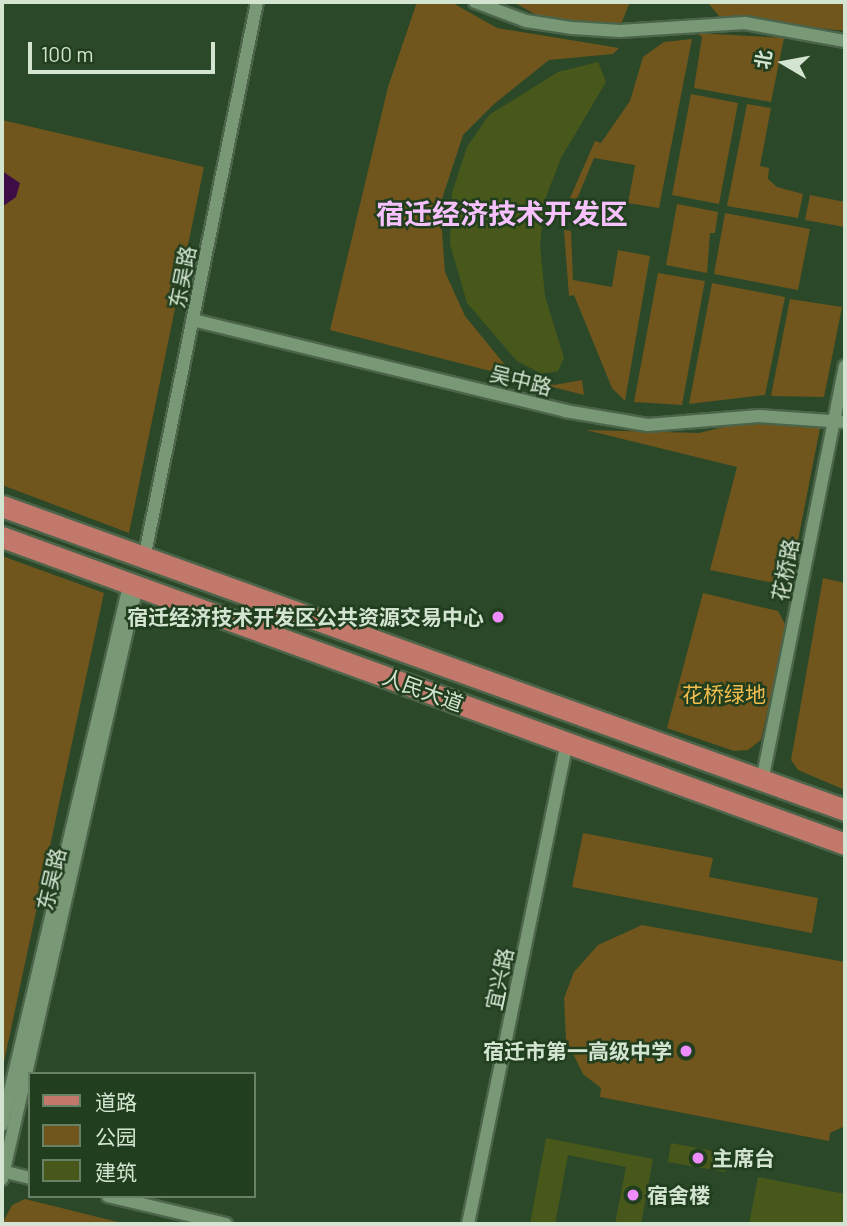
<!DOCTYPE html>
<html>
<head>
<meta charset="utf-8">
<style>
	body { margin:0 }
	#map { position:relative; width:847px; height:1226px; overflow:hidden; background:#2b4829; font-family:Barlow,"Noto Sans SC",sans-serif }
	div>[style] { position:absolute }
	.green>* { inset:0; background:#70551d }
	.water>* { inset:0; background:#3f0d46 }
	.building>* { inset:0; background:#48581b }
	.roads { filter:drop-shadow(2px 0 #4c654a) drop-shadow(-2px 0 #4c654a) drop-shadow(0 2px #4c654a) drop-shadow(0 -2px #4c654a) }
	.minor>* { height:12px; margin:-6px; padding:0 6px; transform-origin:6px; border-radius:6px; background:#799976 }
	.major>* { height:21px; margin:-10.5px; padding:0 10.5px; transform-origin:10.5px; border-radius:10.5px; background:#c2786b }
	.dots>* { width:19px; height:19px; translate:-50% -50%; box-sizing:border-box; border:4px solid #213e1f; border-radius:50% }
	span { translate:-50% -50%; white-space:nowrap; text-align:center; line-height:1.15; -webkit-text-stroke:5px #213e1f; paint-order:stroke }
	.street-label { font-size:21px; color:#d3e4d1 }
	.poi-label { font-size:21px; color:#d3e4d1; font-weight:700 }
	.right { translate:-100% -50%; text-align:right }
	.left { translate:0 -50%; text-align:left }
	.park-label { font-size:21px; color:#f3bd4f }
	.district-label { font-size:28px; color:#f7c1fe; font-weight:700 }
	.frame { position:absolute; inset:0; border:4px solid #d3e4d1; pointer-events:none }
	.legend { position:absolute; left:28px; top:1072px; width:228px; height:126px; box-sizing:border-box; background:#213e1f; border:2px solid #688066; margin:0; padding:9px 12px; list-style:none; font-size:21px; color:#d3e4d1 }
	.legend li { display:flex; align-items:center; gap:14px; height:35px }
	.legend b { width:35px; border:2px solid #688066 }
	.north { position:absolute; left:749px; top:28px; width:70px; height:70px; -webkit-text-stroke:5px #213e1f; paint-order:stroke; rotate:280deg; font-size:19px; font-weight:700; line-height:28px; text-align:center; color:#d3e4d1 }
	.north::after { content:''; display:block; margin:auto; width:24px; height:32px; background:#d3e4d1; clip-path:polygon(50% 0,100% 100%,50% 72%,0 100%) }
	.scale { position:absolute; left:28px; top:42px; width:187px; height:32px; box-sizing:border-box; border:4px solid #d3e4d1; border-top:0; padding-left:9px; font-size:21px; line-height:24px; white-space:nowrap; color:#d3e4d1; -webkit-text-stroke:5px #213e1f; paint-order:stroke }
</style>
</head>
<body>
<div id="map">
	<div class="green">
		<i style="clip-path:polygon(417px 2px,451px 2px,497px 28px,619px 48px,613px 54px,549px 60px,494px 104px,463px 135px,440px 205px,445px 272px,465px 316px,510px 371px,554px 385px,582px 380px,584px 395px,330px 330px,388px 87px)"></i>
		<i style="clip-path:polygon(513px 2px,630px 2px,621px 24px,544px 19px)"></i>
		<i style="clip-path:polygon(845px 2px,845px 31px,719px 16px,708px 3px)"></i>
		<i style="clip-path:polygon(696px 33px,784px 38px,771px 102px,694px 88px,702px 37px)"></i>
		<i style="clip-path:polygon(692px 39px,659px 208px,628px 203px,635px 165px,594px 158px,577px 199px,570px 198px,595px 141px,601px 143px,630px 101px,643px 57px,664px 42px)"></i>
		<i style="clip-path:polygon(691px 94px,738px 103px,719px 204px,672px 195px)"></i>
		<i style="clip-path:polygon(747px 104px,771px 108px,760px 166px,769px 168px,768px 179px,777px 187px,803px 194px,798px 218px,727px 206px)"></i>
		<i style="clip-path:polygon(2px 120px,204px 167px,129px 533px,2px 485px)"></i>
		<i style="clip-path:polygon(810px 195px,845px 202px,845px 227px,805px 220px)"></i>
		<i style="clip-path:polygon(677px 204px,718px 212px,715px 233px,710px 233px,707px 273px,666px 265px)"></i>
		<i style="clip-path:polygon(725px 213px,810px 229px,798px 290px,714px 274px)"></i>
		<i style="clip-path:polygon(564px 230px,571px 231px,573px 280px,612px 287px,618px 250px,650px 256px,625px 401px,612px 388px,574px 295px,569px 296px)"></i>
		<i style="clip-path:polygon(658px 273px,705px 281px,682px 405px,634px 402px)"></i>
		<i style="clip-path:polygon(712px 283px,785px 297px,765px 395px,689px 404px)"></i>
		<i style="clip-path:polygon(790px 299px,842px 307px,824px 397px,771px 396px)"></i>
		<i style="clip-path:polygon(748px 421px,821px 423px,790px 581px,784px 585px,710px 570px,737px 467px,586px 430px,699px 433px)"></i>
		<i style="clip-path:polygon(2px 556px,104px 593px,2px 1071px)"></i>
		<i style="clip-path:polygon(823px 578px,845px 583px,845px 790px,798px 770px,791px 760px)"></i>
		<i style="clip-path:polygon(703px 593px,778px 611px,786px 626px,761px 740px,748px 750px,734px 751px,667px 728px)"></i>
		<i style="clip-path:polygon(583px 833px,713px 858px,709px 877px,818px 898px,812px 933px,572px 887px)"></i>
		<i style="clip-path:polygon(642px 925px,845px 962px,845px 1126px,830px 1133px,829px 1141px,600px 1097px,601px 1088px,583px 1074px,566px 1039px,564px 998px,574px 972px,598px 945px)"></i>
		<i style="clip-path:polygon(25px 1199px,126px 1224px,2px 1224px,12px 1205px)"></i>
	</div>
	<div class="water">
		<i style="clip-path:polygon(2px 171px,20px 183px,16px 197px,2px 207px)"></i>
	</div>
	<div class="building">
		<i style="clip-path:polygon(598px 62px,606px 82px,561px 158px,544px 202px,540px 246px,545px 296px,564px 358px,558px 371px,542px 374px,517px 361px,467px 303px,450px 244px,452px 193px,467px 147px,489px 115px,558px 72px)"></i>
		<i style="clip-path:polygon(546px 1138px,653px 1159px,641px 1224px,615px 1224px,626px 1167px,568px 1155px,555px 1224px,530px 1224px)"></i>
		<i style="clip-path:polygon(671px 1143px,728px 1154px,725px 1172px,668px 1162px)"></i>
		<i style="clip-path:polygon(758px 1177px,845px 1194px,845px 1224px,749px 1224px)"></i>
	</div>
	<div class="roads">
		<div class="minor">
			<i style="left:475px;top:2px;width:54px;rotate:20.4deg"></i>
			<i style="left:526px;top:21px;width:47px;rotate:8.7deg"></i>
			<i style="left:572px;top:28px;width:48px;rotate:3.6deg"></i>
			<i style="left:620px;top:31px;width:125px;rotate:-3.7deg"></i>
			<i style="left:745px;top:23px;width:102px;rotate:10.2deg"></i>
			<i style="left:193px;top:320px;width:383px;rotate:13.7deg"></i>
			<i style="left:565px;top:411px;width:84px;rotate:9.6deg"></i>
			<i style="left:648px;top:425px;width:111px;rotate:-4.6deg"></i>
			<i style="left:759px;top:416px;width:86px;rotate:4deg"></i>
			<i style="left:144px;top:559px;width:568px;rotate:-78.53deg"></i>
			<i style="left:762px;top:781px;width:423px;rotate:-78.7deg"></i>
			<i style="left:2px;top:1125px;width:546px;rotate:-76.75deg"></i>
			<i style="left:2px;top:1171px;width:29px;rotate:14deg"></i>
			<i style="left:2px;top:1179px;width:608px;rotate:-77.17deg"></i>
			<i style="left:108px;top:1196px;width:121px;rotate:13.3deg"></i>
			<i style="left:468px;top:1224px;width:492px;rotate:-78.4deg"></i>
		</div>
		<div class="major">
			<i style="left:2px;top:506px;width:896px;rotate:19.83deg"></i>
			<i style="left:2px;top:537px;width:897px;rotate:20.01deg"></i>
		</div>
	</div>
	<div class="dots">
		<i style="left:498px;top:617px;background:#ed8cfa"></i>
		<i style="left:686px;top:1051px;background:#ed8cfa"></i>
		<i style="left:698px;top:1158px;background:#ed8cfa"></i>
		<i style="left:633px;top:1195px;background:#ed8cfa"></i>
	</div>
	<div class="street-label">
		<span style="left:182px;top:277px;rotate:-79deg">东吴路</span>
		<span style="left:521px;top:380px;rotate:14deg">吴中路</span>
		<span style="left:785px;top:570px;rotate:-79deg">花桥路</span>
		<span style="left:423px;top:690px;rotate:20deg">人民大道</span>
		<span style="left:51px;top:879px;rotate:-77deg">东吴路</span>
		<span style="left:499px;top:979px;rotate:-78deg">宜兴路</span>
	</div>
	<div class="poi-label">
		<span class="right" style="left:484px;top:617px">宿迁经济技术开发区公共资源交易中心</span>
		<span class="right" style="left:672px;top:1051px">宿迁市第一高级中学</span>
		<span class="left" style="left:712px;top:1158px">主席台</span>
		<span class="left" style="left:647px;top:1195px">宿舍楼</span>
	</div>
	<div class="park-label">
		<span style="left:724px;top:694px">花桥绿地</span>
	</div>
	<div class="district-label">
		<span style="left:502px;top:213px">宿迁经济技术开发区</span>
	</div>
	<div class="frame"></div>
	<ul class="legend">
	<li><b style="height:9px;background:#c2786b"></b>道路</li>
	<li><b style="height:19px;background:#70551d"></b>公园</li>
	<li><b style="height:19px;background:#48581b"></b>建筑</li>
	</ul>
	<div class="north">北</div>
	<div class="scale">100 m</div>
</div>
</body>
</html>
